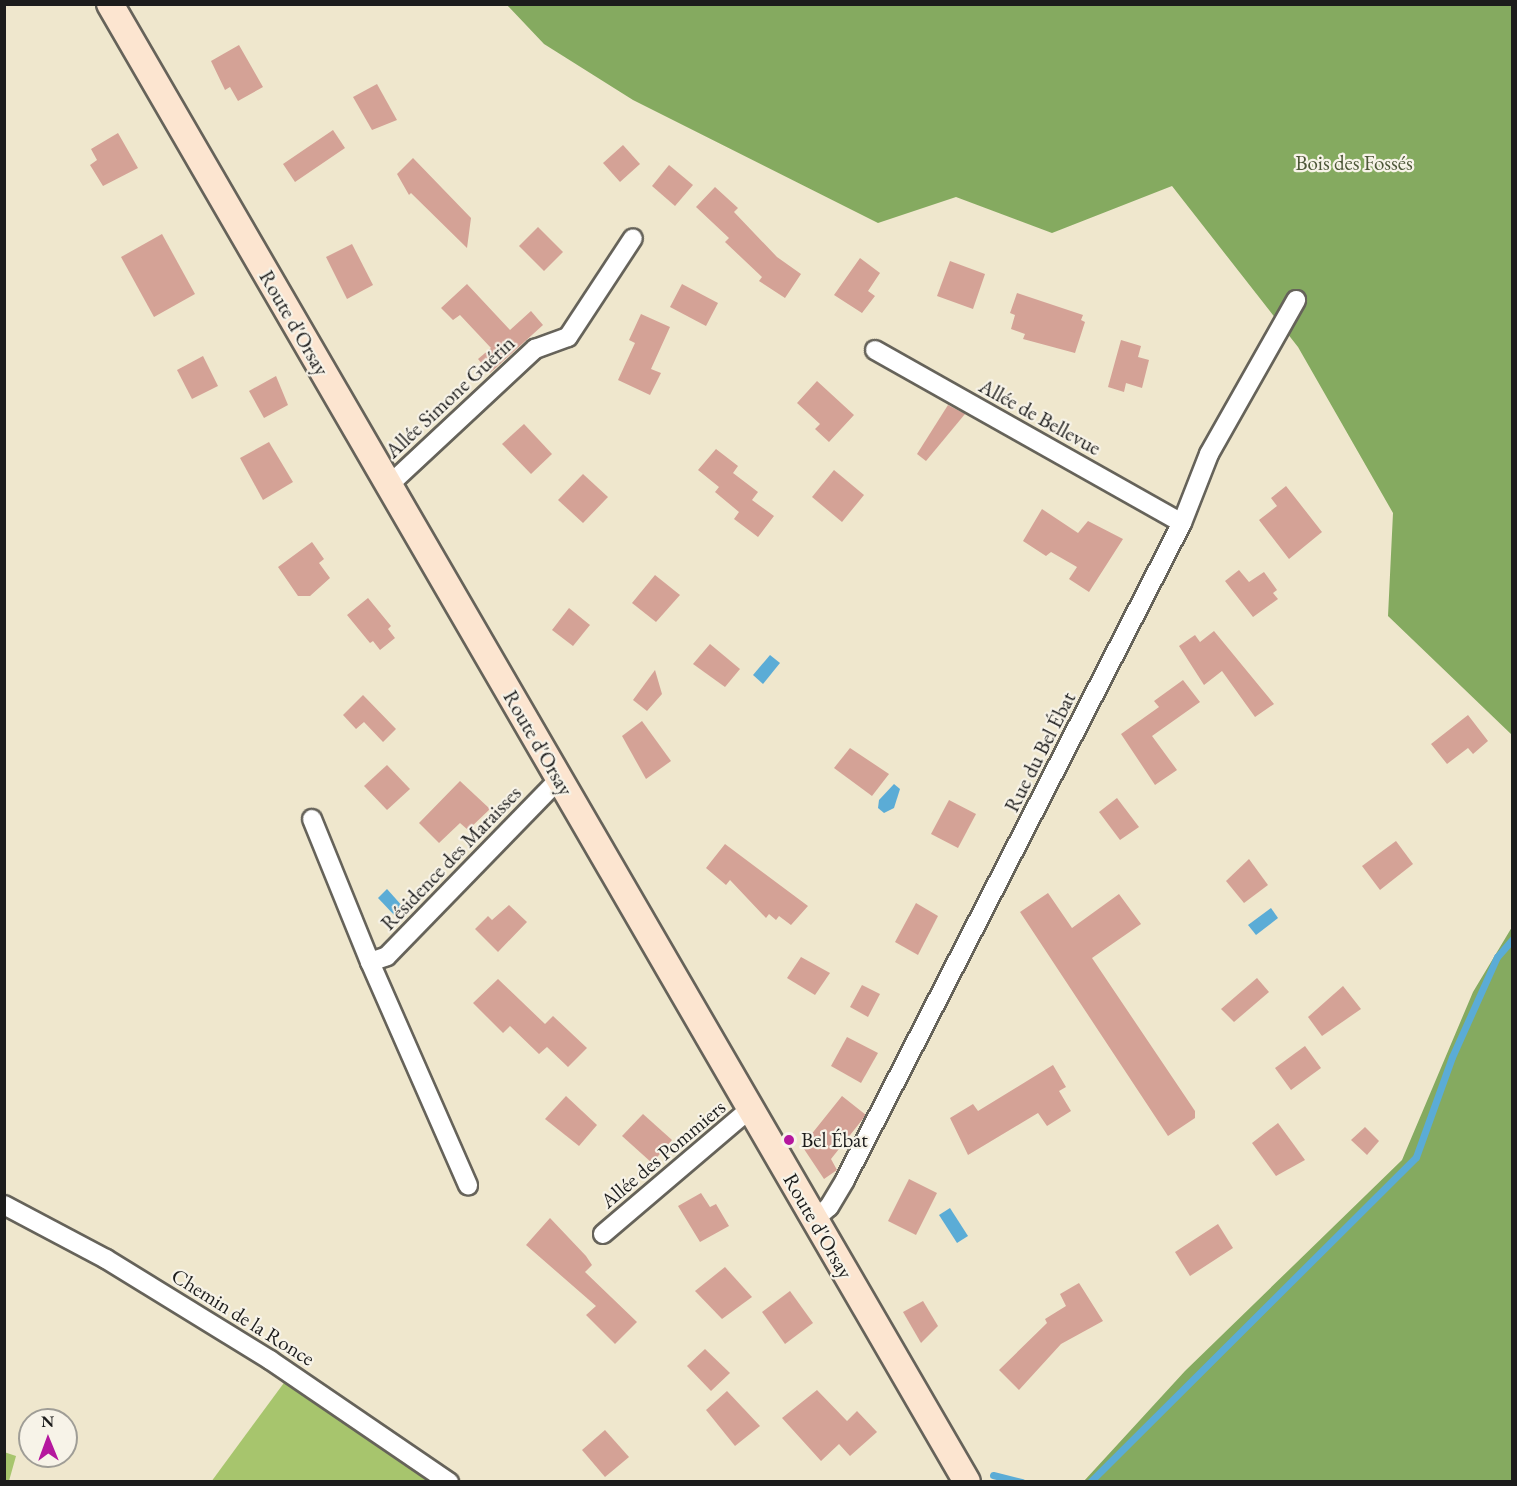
<!DOCTYPE html>
<html>
<head>
<meta charset="utf-8">
<style>
	body { margin:0 }
	#map { position:relative; width:1517px; height:1486px; overflow:hidden; background:#efe7cd; font-family:"EB Garamond",serif }
	div>[style] { position:absolute }
	.green>* { inset:0; background:#a7c56d }
	.forest>* { inset:0; background:#85aa60 }
	.water>* { inset:0; background:#5bacd6 }
	.stream>* { height:7px; margin:-3.5px; padding:0 3.5px; transform-origin:3.5px; border-radius:3.5px; background:#5bacd6 }
	.building>* { inset:0; background:#d4a296 }
	.roads { filter:drop-shadow(2px 0 #66635a) drop-shadow(-2px 0 #66635a) drop-shadow(0 2px #66635a) drop-shadow(0 -2px #66635a) }
	.street>* { height:18px; margin:-9px; padding:0 9px; transform-origin:9px; border-radius:9px; background:#fff }
	.secondary>* { height:26px; margin:-13px; padding:0 13px; transform-origin:13px; border-radius:13px; background:#fce5d0 }
	.dots>* { width:16px; height:16px; translate:-50% -50%; box-sizing:border-box; border:3px solid #f7f3e8; border-radius:50% }
	span { translate:-50% -50%; white-space:nowrap; text-align:center; line-height:1.15; -webkit-text-stroke:4.5px #f7f3e8; paint-order:stroke }
	.park-label { font-size:21px; color:#4d5738 }
	.street-label { font-size:21px; color:#1c1c1c }
	.poi-label { font-size:21px; color:#1c1c1c }
	.left { translate:0 -50%; text-align:left }
	.frame { position:absolute; inset:0; border:6px solid #1c1c1c; pointer-events:none }
	.north { position:absolute; left:18px; top:1408px; width:60px; height:60px; box-sizing:border-box; background:#f7f3e8; border:2px solid #9f9d96; border-radius:50%; rotate:359deg; font-size:16px; font-weight:700; line-height:24px; text-align:center; color:#1c1c1c }
	.north::after { content:''; display:block; margin:auto; width:21px; height:27px; background:#b5179e; clip-path:polygon(50% 0,100% 100%,50% 72%,0 100%) }
</style>
</head>
<body>
<div id="map">
	<div class="green">
		<i style="clip-path:polygon(289px 1376px,433px 1482px,211px 1482px)"></i>
		<i style="clip-path:polygon(4px 1452px,16px 1456px,9px 1481px,5px 1481px)"></i>
	</div>
	<div class="forest">
		<i style="clip-path:polygon(507px 5px,1512px 5px,1512px 735px,1388px 616px,1393px 513px,1298px 347px,1172px 186px,1052px 233px,956px 197px,878px 223px,633px 100px,544px 44px)"></i>
		<i style="clip-path:polygon(1512px 927px,1512px 1481px,1084px 1481px,1185px 1371px,1402px 1160px,1473px 992px)"></i>
	</div>
	<div class="water">
		<i style="clip-path:polygon(770px 655px,780px 663px,763px 684px,753px 675px)"></i>
		<i style="clip-path:polygon(894px 784px,900px 789px,894px 808px,884px 813px,878px 808px,879px 800px)"></i>
		<i style="clip-path:polygon(387px 889px,404px 908px,395px 916px,378px 898px)"></i>
		<i style="clip-path:polygon(1271px 908px,1278px 918px,1256px 935px,1248px 925px)"></i>
		<i style="clip-path:polygon(950px 1208px,968px 1236px,957px 1243px,939px 1215px)"></i>
	</div>
	<div class="stream">
		<i style="left:993px;top:1475px;width:30px;rotate:14deg"></i>
		<i style="left:1090px;top:1482px;width:460px;rotate:-44.9deg"></i>
		<i style="left:1416px;top:1157px;width:106px;rotate:-70.2deg"></i>
		<i style="left:1452px;top:1057px;width:110px;rotate:-65.8deg"></i>
		<i style="left:1497px;top:957px;width:23px;rotate:-49deg"></i>
	</div>
	<div class="building">
		<i style="clip-path:polygon(239px 45px,263px 87px,238px 101px,230px 87px,225px 90px,211px 61px)"></i>
		<i style="clip-path:polygon(377px 84px,397px 120px,372px 130px,353px 97px)"></i>
		<i style="clip-path:polygon(333px 130px,345px 148px,295px 182px,283px 164px)"></i>
		<i style="clip-path:polygon(118px 133px,138px 168px,103px 186px,90px 165px,97px 160px,91px 149px)"></i>
		<i style="clip-path:polygon(623px 145px,640px 164px,620px 182px,603px 163px)"></i>
		<i style="clip-path:polygon(413px 158px,471px 218px,467px 248px,411px 193px,409px 195px,397px 174px)"></i>
		<i style="clip-path:polygon(669px 165px,693px 185px,675px 206px,652px 186px)"></i>
		<i style="clip-path:polygon(715px 187px,738px 208px,734px 212px,777px 257px,801px 274px,785px 298px,759px 281px,762px 277px,725px 242px,729px 238px,696px 207px)"></i>
		<i style="clip-path:polygon(538px 227px,563px 252px,544px 271px,519px 246px)"></i>
		<i style="clip-path:polygon(162px 234px,195px 294px,154px 317px,121px 257px)"></i>
		<i style="clip-path:polygon(352px 244px,373px 285px,347px 299px,326px 257px)"></i>
		<i style="clip-path:polygon(860px 258px,880px 273px,868px 291px,875px 296px,862px 313px,834px 295px)"></i>
		<i style="clip-path:polygon(950px 261px,985px 274px,973px 309px,937px 296px)"></i>
		<i style="clip-path:polygon(467px 284px,510px 330px,531px 311px,543px 325px,490px 373px,478px 359px,491px 348px,460px 315px,453px 320px,441px 308px)"></i>
		<i style="clip-path:polygon(682px 284px,718px 303px,706px 326px,670px 307px)"></i>
		<i style="clip-path:polygon(1017px 293px,1083px 315px,1081px 320px,1085px 322px,1075px 353px,1023px 339px,1025px 334px,1011px 329px,1015px 315px,1010px 313px)"></i>
		<i style="clip-path:polygon(641px 314px,670px 327px,651px 369px,661px 373px,650px 395px,618px 380px,635px 343px,629px 340px)"></i>
		<i style="clip-path:polygon(1121px 340px,1141px 346px,1138px 357px,1149px 360px,1142px 388px,1126px 383px,1124px 392px,1108px 387px)"></i>
		<i style="clip-path:polygon(203px 356px,218px 386px,192px 399px,177px 370px)"></i>
		<i style="clip-path:polygon(276px 376px,288px 405px,264px 418px,249px 391px)"></i>
		<i style="clip-path:polygon(817px 381px,854px 415px,829px 442px,815px 429px,820px 424px,797px 403px)"></i>
		<i style="clip-path:polygon(948px 405px,965px 414px,926px 461px,917px 454px)"></i>
		<i style="clip-path:polygon(524px 424px,552px 454px,531px 474px,502px 444px)"></i>
		<i style="clip-path:polygon(269px 442px,293px 482px,263px 500px,240px 458px)"></i>
		<i style="clip-path:polygon(716px 449px,738px 466px,733px 473px,758px 492px,752px 500px,774px 516px,758px 537px,734px 519px,739px 512px,715px 492px,719px 487px,698px 470px)"></i>
		<i style="clip-path:polygon(834px 470px,864px 495px,842px 522px,812px 497px)"></i>
		<i style="clip-path:polygon(583px 474px,608px 497px,583px 523px,558px 500px)"></i>
		<i style="clip-path:polygon(1286px 486px,1322px 532px,1289px 559px,1259px 520px,1277px 506px,1271px 498px)"></i>
		<i style="clip-path:polygon(1042px 509px,1078px 533px,1088px 521px,1123px 539px,1089px 592px,1069px 579px,1077px 567px,1051px 552px,1046px 556px,1023px 541px)"></i>
		<i style="clip-path:polygon(312px 542px,324px 559px,319px 563px,330px 578px,310px 596px,298px 596px,278px 567px)"></i>
		<i style="clip-path:polygon(1239px 570px,1249px 582px,1264px 572px,1277px 590px,1273px 593px,1278px 599px,1253px 617px,1225px 581px)"></i>
		<i style="clip-path:polygon(655px 575px,680px 595px,656px 622px,632px 603px)"></i>
		<i style="clip-path:polygon(368px 598px,391px 626px,388px 629px,395px 638px,380px 650px,373px 641px,370px 643px,347px 615px)"></i>
		<i style="clip-path:polygon(569px 608px,590px 625px,573px 646px,552px 630px)"></i>
		<i style="clip-path:polygon(1214px 631px,1274px 704px,1255px 717px,1222px 671px,1204px 685px,1179px 646px,1195px 635px,1200px 642px)"></i>
		<i style="clip-path:polygon(710px 644px,740px 669px,725px 687px,693px 664px)"></i>
		<i style="clip-path:polygon(655px 670px,662px 694px,647px 711px,633px 700px)"></i>
		<i style="clip-path:polygon(1183px 680px,1200px 702px,1152px 736px,1177px 770px,1155px 785px,1121px 734px,1159px 707px,1154px 701px)"></i>
		<i style="clip-path:polygon(363px 695px,396px 729px,383px 742px,364px 722px,356px 729px,343px 715px)"></i>
		<i style="clip-path:polygon(1468px 715px,1488px 741px,1473px 754px,1468px 748px,1447px 764px,1431px 744px)"></i>
		<i style="clip-path:polygon(642px 721px,671px 761px,646px 779px,622px 736px)"></i>
		<i style="clip-path:polygon(850px 748px,889px 774px,872px 796px,834px 768px)"></i>
		<i style="clip-path:polygon(387px 765px,410px 789px,387px 810px,364px 786px)"></i>
		<i style="clip-path:polygon(460px 781px,490px 809px,468px 830px,460px 823px,439px 843px,419px 823px)"></i>
		<i style="clip-path:polygon(1117px 798px,1139px 827px,1120px 840px,1099px 812px)"></i>
		<i style="clip-path:polygon(949px 800px,976px 814px,958px 848px,931px 834px)"></i>
		<i style="clip-path:polygon(1396px 841px,1413px 864px,1380px 890px,1362px 866px)"></i>
		<i style="clip-path:polygon(725px 844px,808px 906px,791px 925px,779px 916px,776px 920px,769px 914px,766px 918px,730px 880px,726px 885px,706px 868px)"></i>
		<i style="clip-path:polygon(1249px 859px,1268px 885px,1244px 903px,1226px 881px)"></i>
		<i style="clip-path:polygon(1048px 893px,1072px 928px,1119px 894px,1141px 924px,1092px 958px,1195px 1111px,1195px 1118px,1168px 1136px,1020px 912px)"></i>
		<i style="clip-path:polygon(916px 903px,938px 916px,918px 955px,895px 942px)"></i>
		<i style="clip-path:polygon(509px 905px,527px 922px,498px 952px,475px 929px,488px 916px,492px 920px)"></i>
		<i style="clip-path:polygon(801px 957px,830px 973px,815px 995px,787px 978px)"></i>
		<i style="clip-path:polygon(1257px 978px,1269px 992px,1234px 1022px,1221px 1009px)"></i>
		<i style="clip-path:polygon(498px 979px,545px 1024px,553px 1016px,587px 1048px,568px 1067px,547px 1047px,539px 1054px,510px 1026px,503px 1033px,473px 1003px)"></i>
		<i style="clip-path:polygon(862px 985px,880px 994px,868px 1017px,850px 1007px)"></i>
		<i style="clip-path:polygon(1343px 986px,1361px 1009px,1322px 1036px,1308px 1017px)"></i>
		<i style="clip-path:polygon(847px 1037px,878px 1053px,861px 1083px,831px 1066px)"></i>
		<i style="clip-path:polygon(1305px 1046px,1321px 1068px,1291px 1090px,1275px 1068px)"></i>
		<i style="clip-path:polygon(1053px 1065px,1066px 1087px,1059px 1091px,1071px 1111px,1047px 1126px,1038px 1113px,968px 1155px,950px 1118px,973px 1104px,978px 1111px)"></i>
		<i style="clip-path:polygon(566px 1096px,597px 1125px,579px 1146px,545px 1119px)"></i>
		<i style="clip-path:polygon(842px 1096px,866px 1115px,831px 1159px,837px 1170px,824px 1179px,802px 1146px)"></i>
		<i style="clip-path:polygon(643px 1114px,672px 1140px,652px 1163px,622px 1136px)"></i>
		<i style="clip-path:polygon(1278px 1123px,1305px 1160px,1276px 1176px,1252px 1143px)"></i>
		<i style="clip-path:polygon(1365px 1127px,1379px 1141px,1367px 1155px,1351px 1140px)"></i>
		<i style="clip-path:polygon(909px 1179px,937px 1193px,916px 1235px,888px 1221px)"></i>
		<i style="clip-path:polygon(701px 1193px,710px 1207px,716px 1204px,729px 1226px,700px 1242px,678px 1206px)"></i>
		<i style="clip-path:polygon(550px 1218px,586px 1256px,592px 1265px,585px 1272px,637px 1322px,615px 1344px,586px 1315px,596px 1306px,526px 1245px)"></i>
		<i style="clip-path:polygon(1218px 1224px,1233px 1248px,1190px 1276px,1175px 1252px)"></i>
		<i style="clip-path:polygon(725px 1267px,752px 1297px,722px 1319px,695px 1291px)"></i>
		<i style="clip-path:polygon(1079px 1283px,1103px 1321px,1061px 1344px,1019px 1390px,999px 1370px,1047px 1323px,1045px 1319px,1066px 1306px,1060px 1294px)"></i>
		<i style="clip-path:polygon(790px 1291px,813px 1323px,785px 1344px,762px 1312px)"></i>
		<i style="clip-path:polygon(923px 1301px,938px 1326px,921px 1343px,903px 1312px)"></i>
		<i style="clip-path:polygon(705px 1349px,730px 1373px,711px 1391px,687px 1366px)"></i>
		<i style="clip-path:polygon(817px 1390px,847px 1421px,857px 1411px,877px 1432px,850px 1456px,839px 1444px,821px 1461px,782px 1418px)"></i>
		<i style="clip-path:polygon(727px 1391px,760px 1426px,735px 1446px,706px 1410px)"></i>
		<i style="clip-path:polygon(605px 1430px,629px 1457px,605px 1477px,582px 1450px)"></i>
	</div>
	<div class="roads">
		<div class="street">
			<i style="left:875px;top:350px;width:352px;rotate:29.4deg"></i>
			<i style="left:389px;top:485px;width:200px;rotate:-43deg"></i>
			<i style="left:535px;top:349px;width:35px;rotate:-20deg"></i>
			<i style="left:568px;top:337px;width:118px;rotate:-56.7deg"></i>
			<i style="left:312px;top:819px;width:154px;rotate:67.9deg"></i>
			<i style="left:370px;top:962px;width:244px;rotate:66.3deg"></i>
			<i style="left:370px;top:962px;width:18px;rotate:-19deg"></i>
			<i style="left:387px;top:956px;width:247px;rotate:-45.8deg"></i>
			<i style="left:4px;top:1205px;width:115px;rotate:27.9deg"></i>
			<i style="left:106px;top:1259px;width:193px;rotate:31.6deg"></i>
			<i style="left:270px;top:1360px;width:217px;rotate:34.3deg"></i>
			<i style="left:815px;top:1219px;width:18px;rotate:-41deg"></i>
			<i style="left:829px;top:1207px;width:31px;rotate:-59deg"></i>
			<i style="left:845px;top:1180px;width:738px;rotate:-62.85deg"></i>
			<i style="left:1182px;top:523px;width:74px;rotate:-68.6deg"></i>
			<i style="left:1209px;top:454px;width:177px;rotate:-60.5deg"></i>
			<i style="left:603px;top:1234px;width:194px;rotate:-40.4deg"></i>
		</div>
		<div class="secondary">
			<i style="left:110px;top:4px;width:1708px;rotate:59.89deg"></i>
		</div>
	</div>
	<div class="dots">
		<i style="left:789px;top:1140px;background:#b5179e"></i>
	</div>
	<div class="park-label">
		<span style="left:1354px;top:163px">Bois des Fossés</span>
	</div>
	<div class="street-label">
		<span style="left:294px;top:323px;rotate:60deg">Route d'Orsay</span>
		<span style="left:450px;top:397px;rotate:-43deg">Allée Simone Guérin</span>
		<span style="left:1040px;top:417px;rotate:29deg">Allée de Bellevue</span>
		<span style="left:538px;top:743px;rotate:60deg">Route d'Orsay</span>
		<span style="left:1040px;top:752px;rotate:-63deg">Rue du Bel Ébat</span>
		<span style="left:451px;top:858px;rotate:-46deg">Résidence des Maraisses</span>
		<span style="left:663px;top:1154px;rotate:-40deg">Allée des Pommiers</span>
		<span style="left:818px;top:1226px;rotate:60deg">Route d'Orsay</span>
		<span style="left:243px;top:1317px;rotate:32deg">Chemin de la Ronce</span>
	</div>
	<div class="poi-label">
		<span class="left" style="left:801px;top:1140px">Bel Ébat</span>
	</div>
	<div class="frame"></div>
	<div class="north">N</div>
</div>
</body>
</html>
